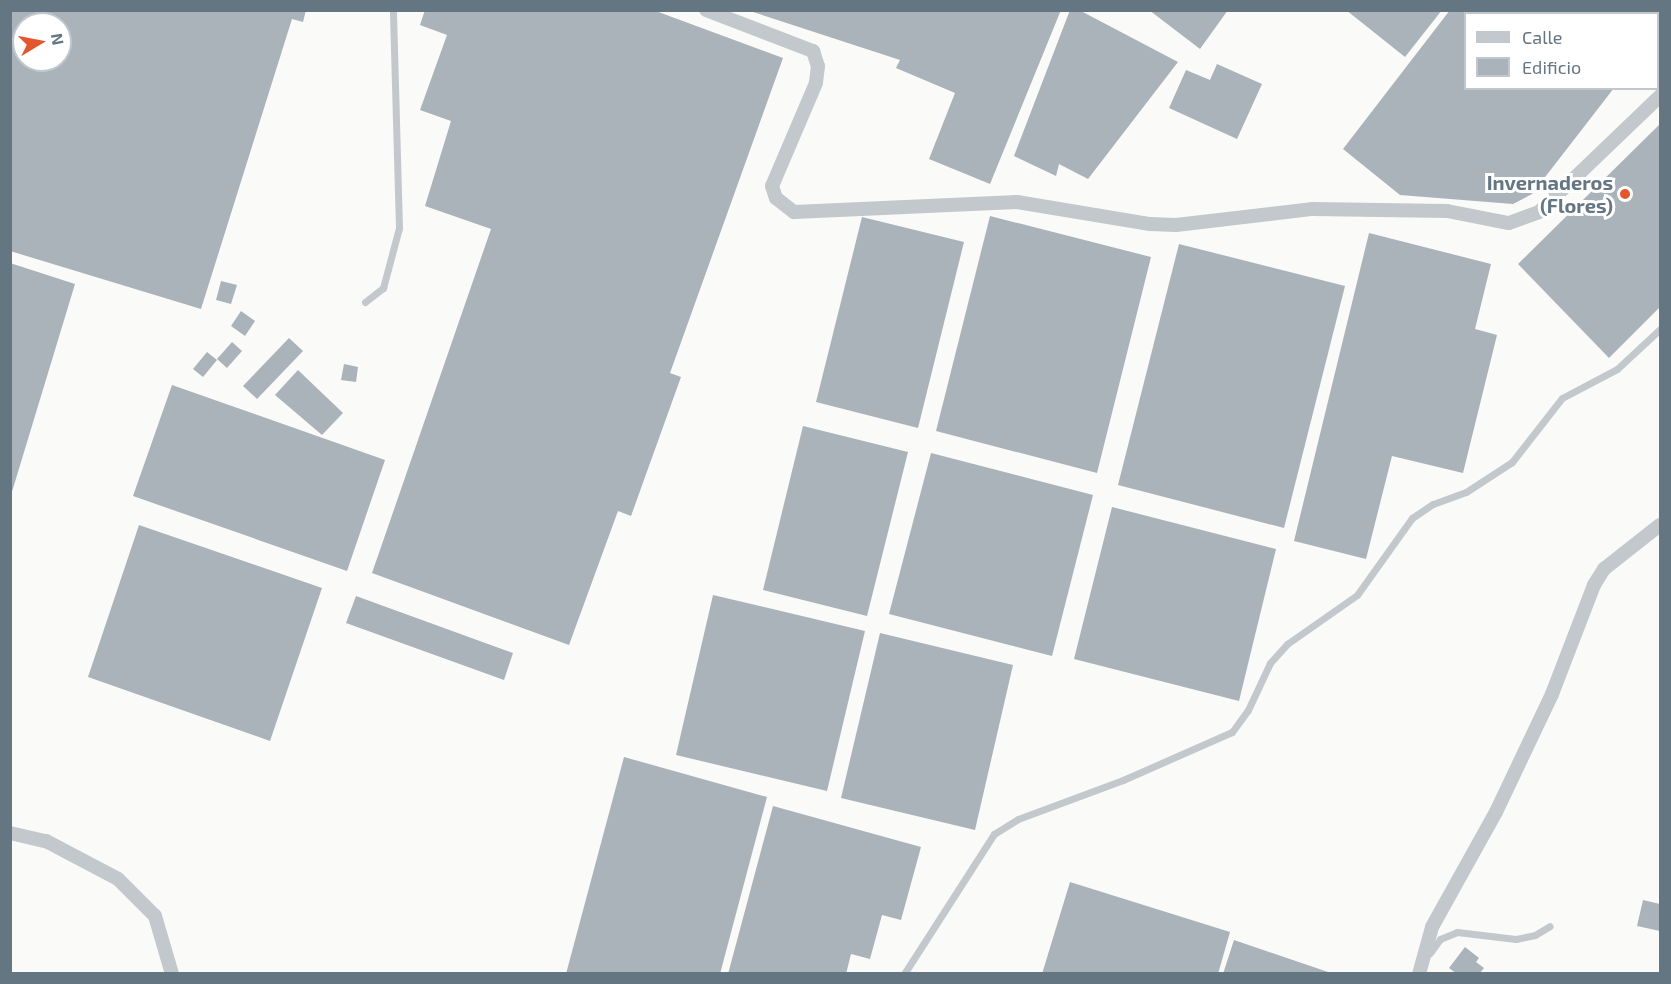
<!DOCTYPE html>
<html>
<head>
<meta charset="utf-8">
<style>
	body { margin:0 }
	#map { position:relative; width:1671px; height:984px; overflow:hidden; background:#fafaf8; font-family:"Exo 2",sans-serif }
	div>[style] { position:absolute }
	.building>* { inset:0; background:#aab3b9 }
	.lane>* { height:7px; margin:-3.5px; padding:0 3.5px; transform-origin:3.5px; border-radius:3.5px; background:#c3c8cc }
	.street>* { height:14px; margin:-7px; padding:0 7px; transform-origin:7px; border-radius:7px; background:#c3c8cc }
	.dots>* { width:16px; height:16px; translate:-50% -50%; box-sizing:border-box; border:3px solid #fff; border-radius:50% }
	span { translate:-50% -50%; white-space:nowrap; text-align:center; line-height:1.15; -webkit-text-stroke:6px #fff; paint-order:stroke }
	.poi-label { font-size:20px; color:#657683; font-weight:700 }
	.right { translate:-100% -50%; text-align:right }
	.frame { position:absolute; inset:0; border:12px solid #657683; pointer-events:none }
	.legend { position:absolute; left:1464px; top:12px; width:195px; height:78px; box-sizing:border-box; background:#fff; border:2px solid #c1c8cd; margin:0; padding:8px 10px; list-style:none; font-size:18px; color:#657683 }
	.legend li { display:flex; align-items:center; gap:12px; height:30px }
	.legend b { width:30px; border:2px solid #c1c8cd }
	.north { position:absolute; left:12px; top:12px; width:60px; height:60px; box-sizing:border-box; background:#fff; border:2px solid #c1c8cd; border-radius:50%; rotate:80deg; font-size:16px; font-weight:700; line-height:24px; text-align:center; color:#657683 }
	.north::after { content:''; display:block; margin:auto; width:21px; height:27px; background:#e4572e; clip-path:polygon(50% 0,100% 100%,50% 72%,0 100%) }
</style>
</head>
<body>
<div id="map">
	<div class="building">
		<i style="clip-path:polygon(evenodd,10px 10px,306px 10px,303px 22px,292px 19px,201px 309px,10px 251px,10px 10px,24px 24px,60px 24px,60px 60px,24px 60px,24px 24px)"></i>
		<i style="clip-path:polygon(425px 10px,653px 10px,783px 58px,670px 373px,681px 377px,631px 516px,618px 511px,569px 645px,372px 573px,491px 229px,425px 206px,451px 121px,420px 110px,447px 35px,420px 25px)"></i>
		<i style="clip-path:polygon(747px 10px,1061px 10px,990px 184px,929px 159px,955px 93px,896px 68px,900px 60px)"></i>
		<i style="clip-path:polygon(1070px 10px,1079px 10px,1178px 62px,1088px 179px,1059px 164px,1056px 176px,1014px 156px)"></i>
		<i style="clip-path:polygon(1149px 10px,1228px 10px,1200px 49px)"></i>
		<i style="clip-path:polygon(1346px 10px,1442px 10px,1405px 57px)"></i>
		<i style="clip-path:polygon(1450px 10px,1660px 10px,1660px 30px,1658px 34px,1658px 14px,1466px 14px,1466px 88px,1614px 88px,1532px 194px,1513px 204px,1400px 195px,1343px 149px)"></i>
		<i style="clip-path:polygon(1217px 64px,1262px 84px,1237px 139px,1169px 108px,1186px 70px,1210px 80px)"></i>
		<i style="clip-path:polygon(1660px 124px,1660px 307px,1609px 358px,1518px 264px)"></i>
		<i style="clip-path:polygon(990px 216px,1151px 257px,1097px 473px,936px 431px)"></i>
		<i style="clip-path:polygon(862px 217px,964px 242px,918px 428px,816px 402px)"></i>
		<i style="clip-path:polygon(1369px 233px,1491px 264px,1475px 329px,1497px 335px,1463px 473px,1392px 456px,1366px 559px,1294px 541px)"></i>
		<i style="clip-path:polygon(1179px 244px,1345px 286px,1284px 528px,1118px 485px)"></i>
		<i style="clip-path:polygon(10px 263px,75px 284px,11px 495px,10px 495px)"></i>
		<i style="clip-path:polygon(221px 281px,237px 285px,231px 304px,216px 300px)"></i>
		<i style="clip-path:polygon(241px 311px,255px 321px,245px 336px,231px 326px)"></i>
		<i style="clip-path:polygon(289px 338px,303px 351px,257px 399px,243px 386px)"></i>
		<i style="clip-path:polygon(232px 342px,242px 351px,227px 368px,217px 359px)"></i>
		<i style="clip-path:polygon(207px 352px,217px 360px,203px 377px,193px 369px)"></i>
		<i style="clip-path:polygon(344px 364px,358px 367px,356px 382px,341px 380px)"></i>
		<i style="clip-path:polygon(298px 370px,343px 413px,322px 435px,275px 395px)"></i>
		<i style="clip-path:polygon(172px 385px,385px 460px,347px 571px,133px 496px)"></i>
		<i style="clip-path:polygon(803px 426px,908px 452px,867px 616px,763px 590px)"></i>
		<i style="clip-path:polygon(931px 453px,1093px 495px,1052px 656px,889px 614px)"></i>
		<i style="clip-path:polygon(1112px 507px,1276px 549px,1239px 701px,1074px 659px)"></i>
		<i style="clip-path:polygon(139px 525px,322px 588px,270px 741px,88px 677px)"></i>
		<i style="clip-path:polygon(713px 595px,865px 631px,827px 791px,676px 755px)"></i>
		<i style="clip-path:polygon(356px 596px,513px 653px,504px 680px,346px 623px)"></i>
		<i style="clip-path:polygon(880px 633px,1013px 665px,975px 830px,841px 798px)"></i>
		<i style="clip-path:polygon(624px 757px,767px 797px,720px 974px,566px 974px)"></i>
		<i style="clip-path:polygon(773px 806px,921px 847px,901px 920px,882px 915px,870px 959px,851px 954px,846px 974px,728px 974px)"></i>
		<i style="clip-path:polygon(1070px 882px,1230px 932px,1218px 974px,1042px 974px)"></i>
		<i style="clip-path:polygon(1643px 900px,1660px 904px,1660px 931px,1637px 926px)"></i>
		<i style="clip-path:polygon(1234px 940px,1331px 973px,1330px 974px,1223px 974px)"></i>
		<i style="clip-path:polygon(1465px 947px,1479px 958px,1476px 962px,1484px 968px,1479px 974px,1457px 974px,1449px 968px)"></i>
	</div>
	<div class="lane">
		<i style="left:365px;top:302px;width:23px;rotate:-38deg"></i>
		<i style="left:383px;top:288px;width:62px;rotate:-75.1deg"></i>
		<i style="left:399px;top:228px;width:218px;rotate:-91.6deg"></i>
		<i style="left:1430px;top:953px;width:17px;rotate:-54deg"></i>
		<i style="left:1440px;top:939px;width:18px;rotate:-22deg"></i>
		<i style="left:1457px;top:932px;width:59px;rotate:6.8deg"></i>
		<i style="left:1516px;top:939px;width:19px;rotate:-12deg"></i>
		<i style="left:1535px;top:935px;width:17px;rotate:-31deg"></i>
		<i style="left:904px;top:974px;width:166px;rotate:-57.3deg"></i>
		<i style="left:994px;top:834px;width:28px;rotate:-32deg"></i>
		<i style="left:1018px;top:819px;width:112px;rotate:-20.4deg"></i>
		<i style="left:1123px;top:780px;width:119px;rotate:-23.8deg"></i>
		<i style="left:1232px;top:732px;width:27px;rotate:-54deg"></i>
		<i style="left:1248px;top:710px;width:52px;rotate:-64.9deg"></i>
		<i style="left:1270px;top:663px;width:25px;rotate:-48deg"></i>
		<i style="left:1287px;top:644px;width:85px;rotate:-35deg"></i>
		<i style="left:1357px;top:595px;width:95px;rotate:-54.5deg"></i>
		<i style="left:1412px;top:518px;width:25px;rotate:-34deg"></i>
		<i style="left:1433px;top:504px;width:35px;rotate:-20deg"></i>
		<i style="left:1466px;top:492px;width:55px;rotate:-33.1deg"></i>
		<i style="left:1512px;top:462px;width:81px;rotate:-52deg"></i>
		<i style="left:1562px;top:398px;width:62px;rotate:-27.8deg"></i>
		<i style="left:1617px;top:369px;width:59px;rotate:-42.9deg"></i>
	</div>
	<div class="street">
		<i style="left:706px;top:10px;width:115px;rotate:21deg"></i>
		<i style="left:813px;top:51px;width:16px;rotate:72deg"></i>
		<i style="left:818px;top:66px;width:17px;rotate:97deg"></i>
		<i style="left:816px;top:83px;width:112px;rotate:113.1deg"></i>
		<i style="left:772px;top:186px;width:13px;rotate:72deg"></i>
		<i style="left:776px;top:198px;width:23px;rotate:38deg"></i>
		<i style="left:794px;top:212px;width:223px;rotate:-2.6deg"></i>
		<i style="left:1017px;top:202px;width:135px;rotate:9.4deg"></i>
		<i style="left:1150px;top:224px;width:26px;rotate:2deg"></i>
		<i style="left:1176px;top:225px;width:138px;rotate:-6.7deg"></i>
		<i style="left:1313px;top:209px;width:134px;rotate:0.9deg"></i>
		<i style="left:1447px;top:211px;width:63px;rotate:11deg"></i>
		<i style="left:1509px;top:223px;width:32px;rotate:-20deg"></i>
		<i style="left:1539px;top:212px;width:168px;rotate:-43.8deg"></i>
		<i style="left:10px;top:833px;width:37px;rotate:13deg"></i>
		<i style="left:46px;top:841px;width:81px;rotate:27.8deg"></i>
		<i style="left:118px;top:879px;width:52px;rotate:45deg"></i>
		<i style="left:155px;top:916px;width:60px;rotate:73.7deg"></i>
		<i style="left:1419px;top:974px;width:49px;rotate:-74.5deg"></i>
		<i style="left:1432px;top:927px;width:132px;rotate:-60.9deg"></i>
		<i style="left:1496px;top:812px;width:131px;rotate:-64.6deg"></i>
		<i style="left:1552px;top:694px;width:117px;rotate:-68.9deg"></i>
		<i style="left:1594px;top:585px;width:19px;rotate:-58deg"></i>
		<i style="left:1604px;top:569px;width:71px;rotate:-38.2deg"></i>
	</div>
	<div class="dots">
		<i style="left:1625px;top:194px;background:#e4572e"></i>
	</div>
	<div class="poi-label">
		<span class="right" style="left:1613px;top:194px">Invernaderos<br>(Flores)</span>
	</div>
	<div class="frame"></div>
	<ul class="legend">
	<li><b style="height:8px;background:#c3c8cc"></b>Calle</li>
	<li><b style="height:16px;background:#aab3b9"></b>Edificio</li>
	</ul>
	<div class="north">N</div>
</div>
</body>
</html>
